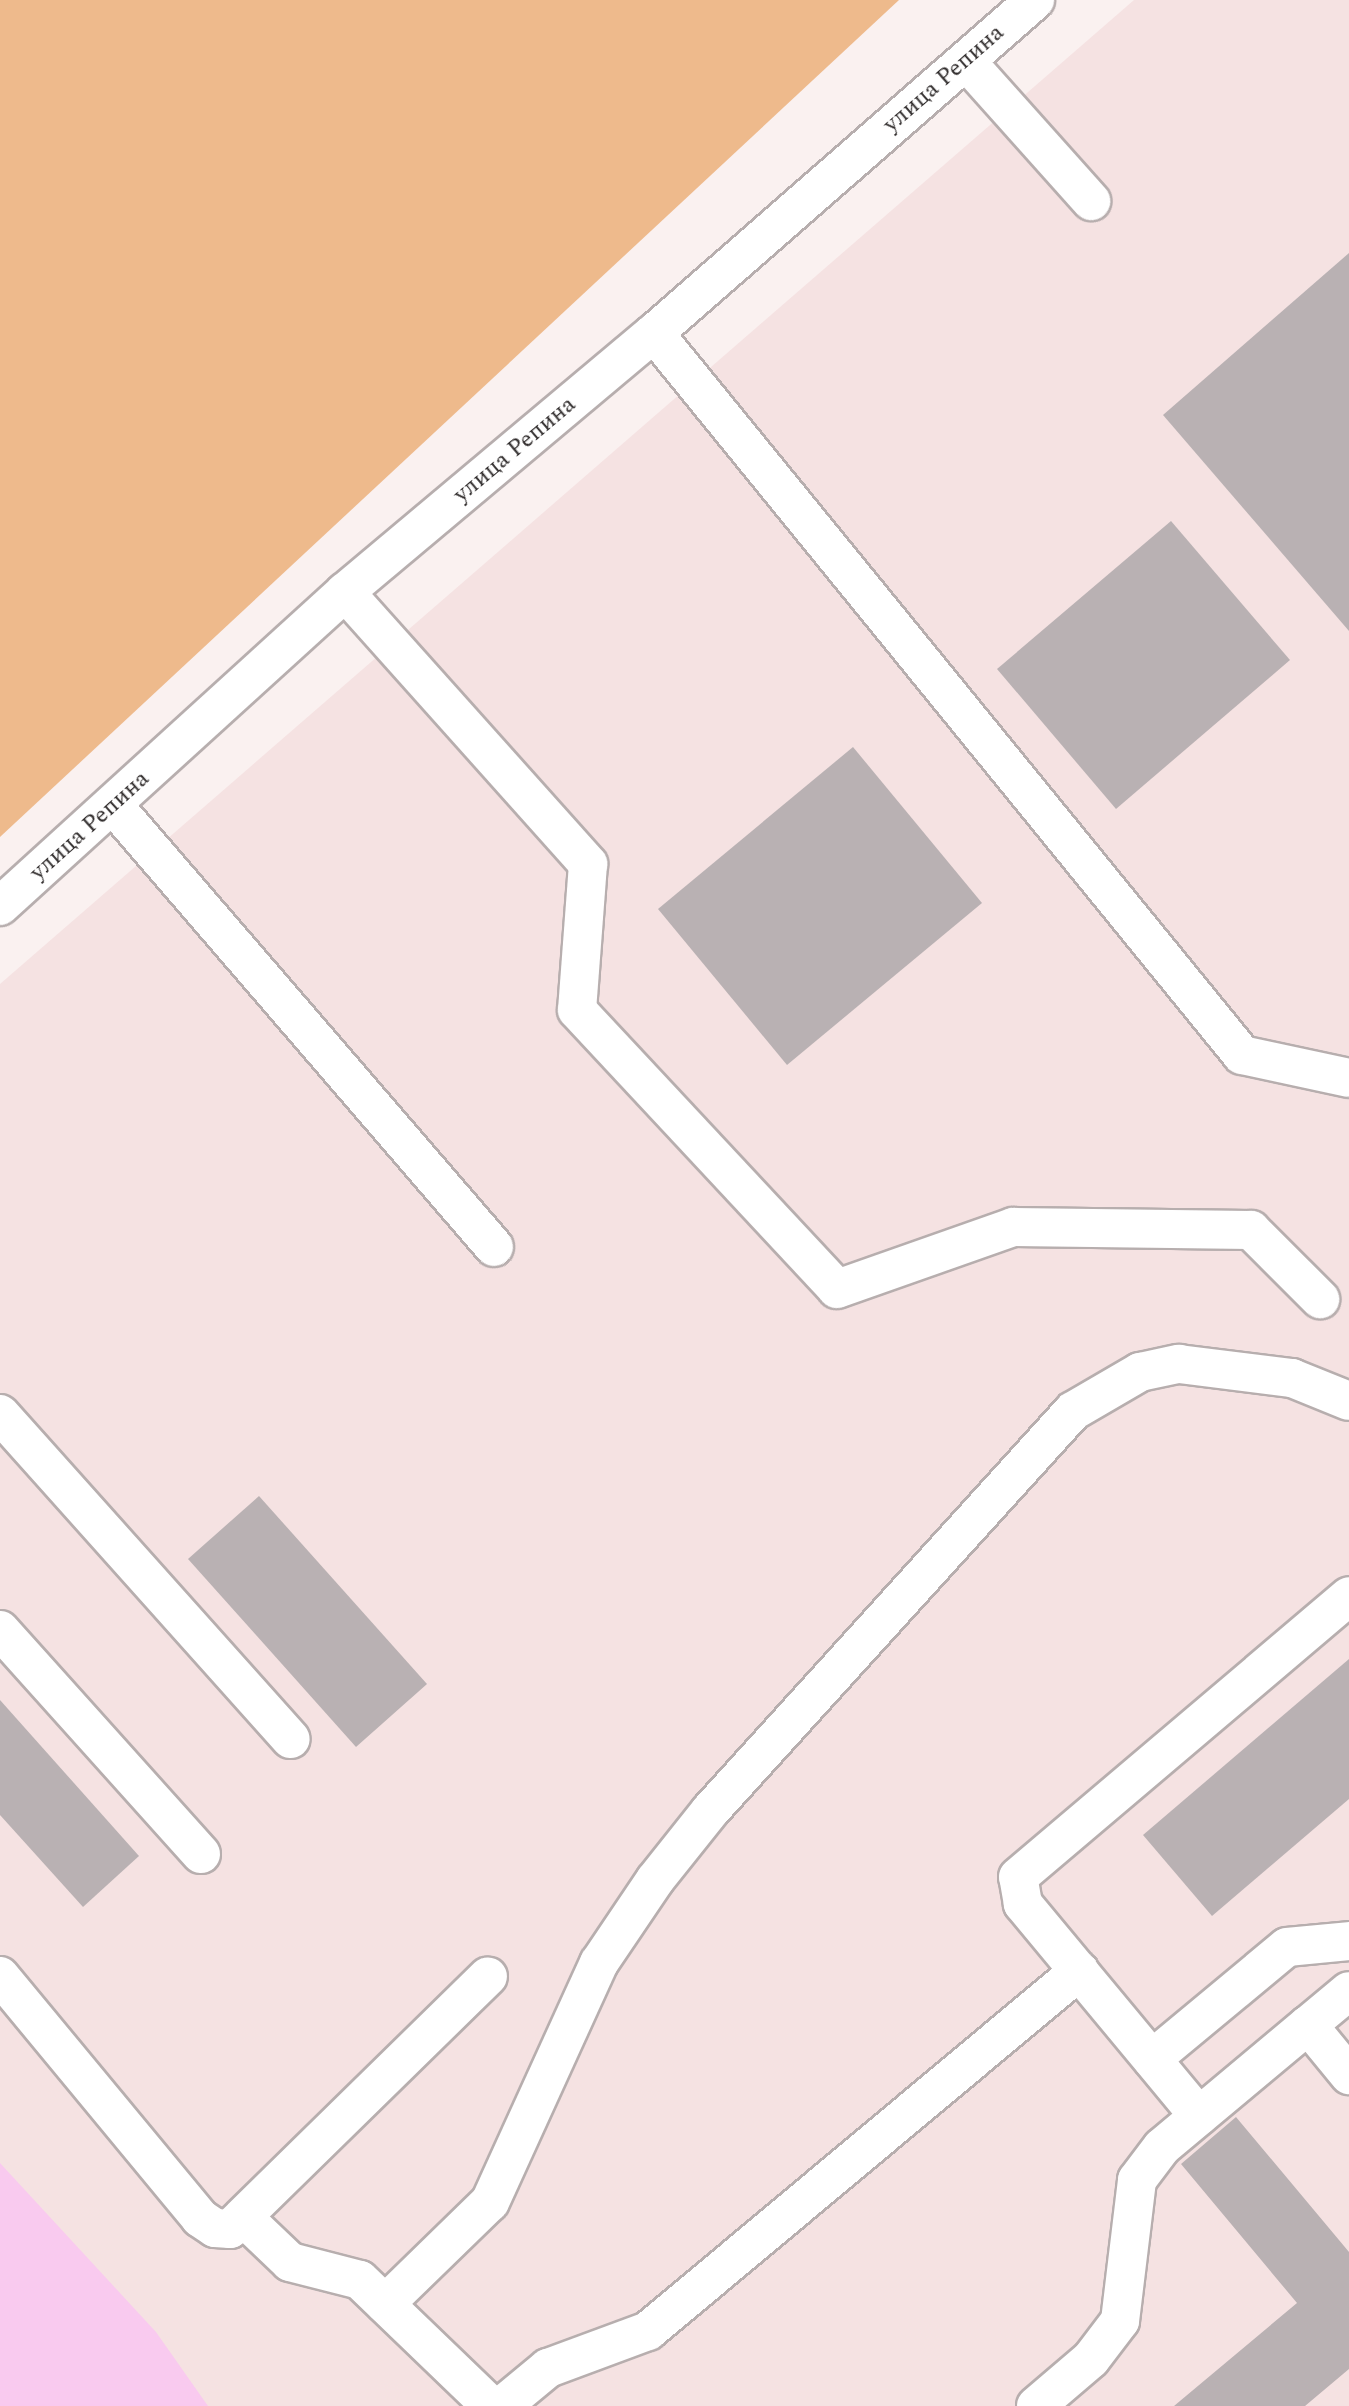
<!DOCTYPE html>
<html>
<head>
<meta charset="utf-8">
<style>
	body { margin:0 }
	#map { position:relative; width:1349px; height:2406px; overflow:hidden; background:#faf1f0; font-family:Spectral,serif }
	div>[style] { position:absolute }
	.built>* { inset:0; background:#f5e2e2 }
	.green>* { inset:0; background:#eeba8c }
	.water>* { inset:0; background:#f9caef }
	.building>* { inset:0; background:#b9b1b3 }
	.roads { filter:drop-shadow(2px 0 #b7aeae) drop-shadow(-2px 0 #b7aeae) drop-shadow(0 2px #b7aeae) drop-shadow(0 -2px #b7aeae) }
	.minor>* { height:38px; margin:-19px; padding:0 19px; transform-origin:19px; border-radius:19px; background:#fff }
	span { translate:-50% -50%; white-space:nowrap; text-align:center; line-height:1.15; -webkit-text-stroke:6px #fff; paint-order:stroke }
	.street-label { font-size:24px; color:#2f2b2b }
</style>
</head>
<body>
<div id="map">
	<div class="built">
		<i style="clip-path:polygon(1134px 0,1349px 0,1349px 2406px,0 2406px,0 984px)"></i>
	</div>
	<div class="green">
		<i style="clip-path:polygon(0 0,899px 0,0 837px)"></i>
	</div>
	<div class="water">
		<i style="clip-path:polygon(0 2163px,156px 2332px,208px 2406px,0 2406px)"></i>
	</div>
	<div class="building">
		<i style="clip-path:polygon(1349px 253px,1349px 631px,1163px 415px)"></i>
		<i style="clip-path:polygon(1171px 521px,1290px 660px,1116px 809px,997px 669px)"></i>
		<i style="clip-path:polygon(853px 747px,982px 903px,787px 1065px,658px 909px)"></i>
		<i style="clip-path:polygon(259px 1496px,427px 1684px,356px 1747px,188px 1559px)"></i>
		<i style="clip-path:polygon(1349px 1659px,1349px 1799px,1212px 1916px,1143px 1835px)"></i>
		<i style="clip-path:polygon(0 1700px,139px 1856px,83px 1907px,0 1815px)"></i>
		<i style="clip-path:polygon(1236px 2117px,1349px 2252px,1349px 2369px,1305px 2406px,1174px 2406px,1297px 2303px,1181px 2164px)"></i>
	</div>
	<div class="roads">
		<div class="minor">
			<i style="left:966px;top:61px;width:188px;rotate:48.2deg"></i>
			<i style="left:654px;top:333px;width:931px;rotate:50.84deg"></i>
			<i style="left:1242px;top:1055px;width:109px;rotate:12.1deg"></i>
			<i style="left:345px;top:592px;width:365px;rotate:48.2deg"></i>
			<i style="left:588px;top:864px;width:146px;rotate:94.3deg"></i>
			<i style="left:577px;top:1010px;width:381px;rotate:47deg"></i>
			<i style="left:837px;top:1289px;width:187px;rotate:-19.4deg"></i>
			<i style="left:1013px;top:1227px;width:238px;rotate:0.7deg"></i>
			<i style="left:1251px;top:1230px;width:98px;rotate:45deg"></i>
			<i style="left:114px;top:806px;width:582px;rotate:49.25deg"></i>
			<i style="left:0;top:906px;width:466px;rotate:-42.3deg"></i>
			<i style="left:345px;top:592px;width:403px;rotate:-40deg"></i>
			<i style="left:654px;top:333px;width:506px;rotate:-41.15deg"></i>
			<i style="left:0;top:1414px;width:436px;rotate:48.2deg"></i>
			<i style="left:0;top:1630px;width:301px;rotate:48.1deg"></i>
			<i style="left:0;top:1976px;width:314px;rotate:50.4deg"></i>
			<i style="left:200px;top:2218px;width:18px;rotate:34deg"></i>
			<i style="left:215px;top:2228px;width:15px;rotate:4deg"></i>
			<i style="left:230px;top:2229px;width:361px;rotate:-44.4deg"></i>
			<i style="left:1308px;top:2025px;width:53px;rotate:-39.7deg"></i>
			<i style="left:1152px;top:2059px;width:175px;rotate:-39.7deg"></i>
			<i style="left:1287px;top:1947px;width:62px;rotate:-5.5deg"></i>
			<i style="left:1199px;top:2116px;width:276px;rotate:-129.7deg"></i>
			<i style="left:1023px;top:1904px;width:27px;rotate:-100deg"></i>
			<i style="left:1018px;top:1877px;width:434px;rotate:-40.3deg"></i>
			<i style="left:245px;top:2219px;width:62px;rotate:43.7deg"></i>
			<i style="left:290px;top:2262px;width:72px;rotate:14.4deg"></i>
			<i style="left:360px;top:2280px;width:182px;rotate:43.9deg"></i>
			<i style="left:385px;top:2304px;width:146px;rotate:-44.2deg"></i>
			<i style="left:490px;top:2202px;width:263px;rotate:-65.5deg"></i>
			<i style="left:599px;top:1963px;width:100px;rotate:-56deg"></i>
			<i style="left:655px;top:1880px;width:88px;rotate:-51.4deg"></i>
			<i style="left:710px;top:1811px;width:540px;rotate:-47.78deg"></i>
			<i style="left:1073px;top:1411px;width:78px;rotate:-30.2deg"></i>
			<i style="left:1140px;top:1372px;width:40px;rotate:-12deg"></i>
			<i style="left:1179px;top:1364px;width:114px;rotate:7.1deg"></i>
			<i style="left:1292px;top:1378px;width:61px;rotate:22deg"></i>
			<i style="left:502px;top:2406px;width:60px;rotate:-39.6deg"></i>
			<i style="left:548px;top:2368px;width:107px;rotate:-20.3deg"></i>
			<i style="left:648px;top:2331px;width:562px;rotate:-39.87deg"></i>
			<i style="left:1036px;top:2406px;width:72px;rotate:-40.5deg"></i>
			<i style="left:1091px;top:2359px;width:48px;rotate:-52.7deg"></i>
			<i style="left:1120px;top:2321px;width:142px;rotate:-83.1deg"></i>
			<i style="left:1137px;top:2180px;width:41px;rotate:-52.9deg"></i>
			<i style="left:1162px;top:2147px;width:190px;rotate:-39.9deg"></i>
			<i style="left:1308px;top:2025px;width:65px;rotate:50.6deg"></i>
		</div>
	</div>
	<div class="street-label">
		<span style="left:944px;top:79px;rotate:-41deg">улица Репина</span>
		<span style="left:515px;top:450px;rotate:-40deg">улица Репина</span>
		<span style="left:90px;top:826px;rotate:-42deg">улица Репина</span>
	</div>
</div>
</body>
</html>
